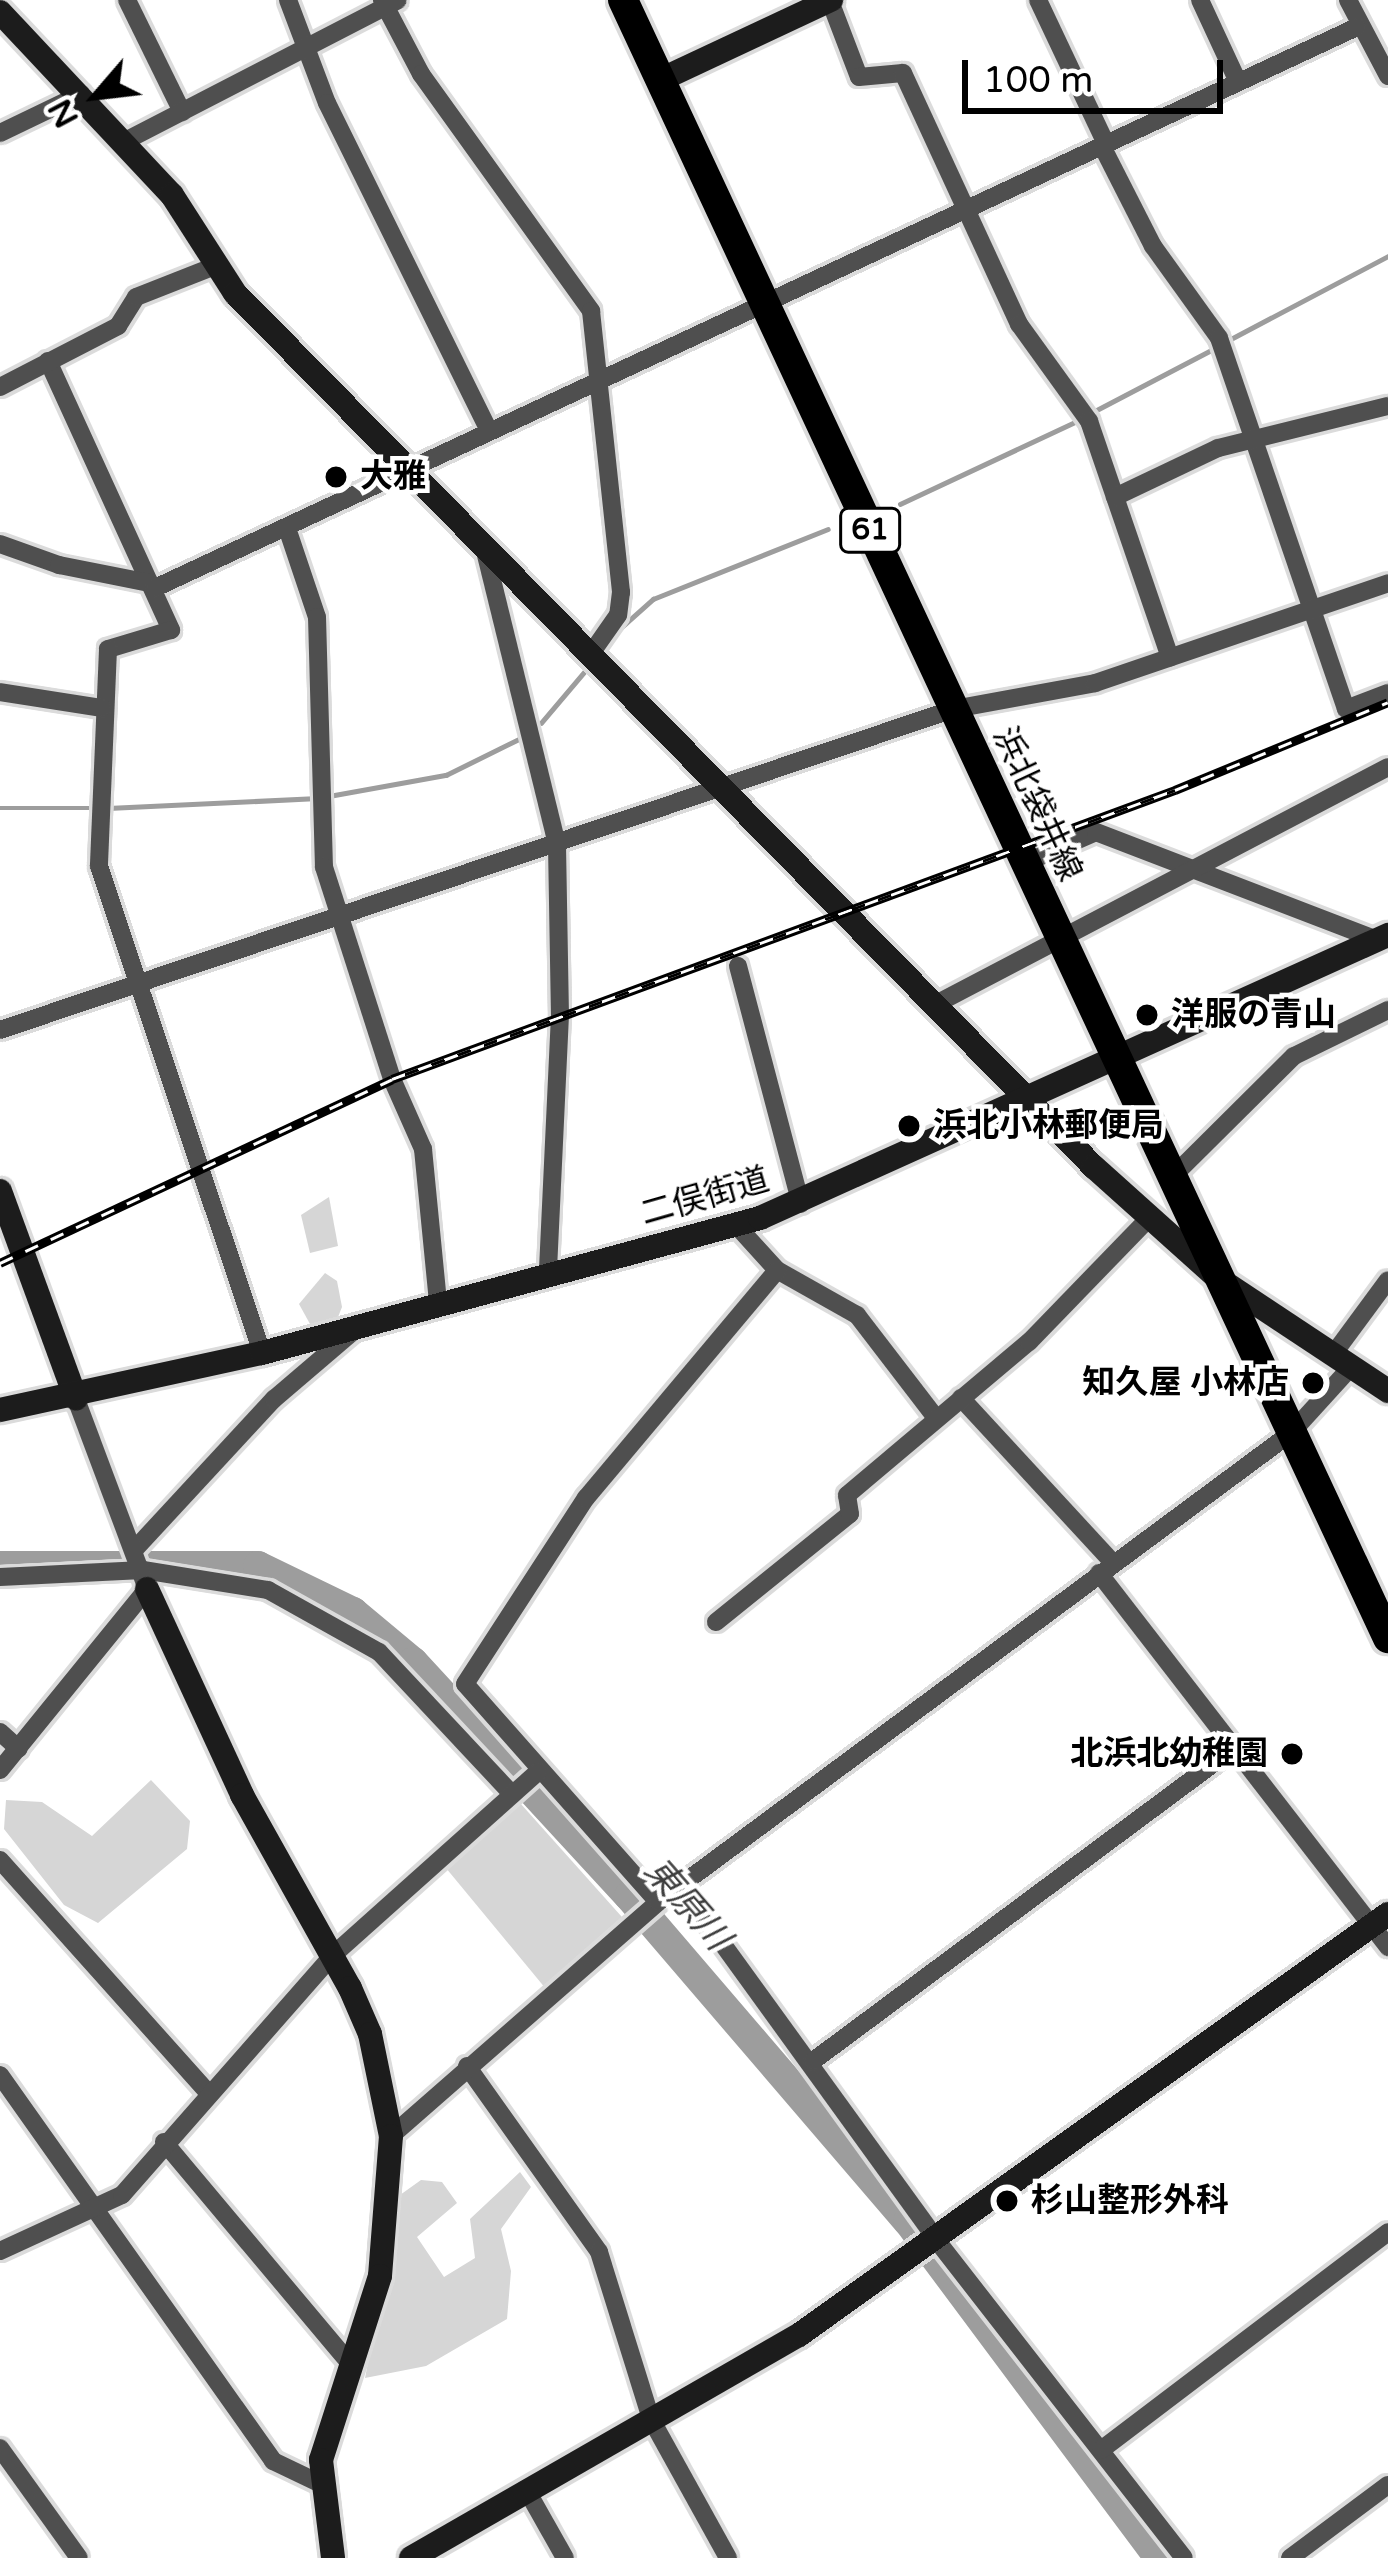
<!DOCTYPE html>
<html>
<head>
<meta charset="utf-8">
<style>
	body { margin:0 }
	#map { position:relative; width:1388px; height:2558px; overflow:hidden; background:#fff; font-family:"Varela Round","Noto Sans JP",sans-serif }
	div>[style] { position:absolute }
	.green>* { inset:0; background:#d6d6d6 }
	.stream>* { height:4.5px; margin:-2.25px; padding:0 2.25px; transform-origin:2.25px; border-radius:2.25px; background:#9d9d9d }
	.river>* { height:30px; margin:-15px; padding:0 15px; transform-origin:15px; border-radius:15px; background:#9d9d9d }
	.roads { filter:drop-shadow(3px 0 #dbdbdb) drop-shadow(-3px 0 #dbdbdb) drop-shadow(0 3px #dbdbdb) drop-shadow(0 -3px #dbdbdb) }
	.street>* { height:18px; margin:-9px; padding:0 9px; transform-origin:9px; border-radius:9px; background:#4f4f4f }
	.secondary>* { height:24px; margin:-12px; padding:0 12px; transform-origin:12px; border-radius:12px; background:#1c1c1c }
	.primary>* { height:30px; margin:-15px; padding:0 15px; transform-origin:15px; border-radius:15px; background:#000 }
	.rail>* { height:9px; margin-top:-4.5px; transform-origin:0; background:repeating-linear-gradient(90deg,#fff 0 14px,#000 0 28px); box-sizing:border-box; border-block:3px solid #000 }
	.dots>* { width:33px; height:33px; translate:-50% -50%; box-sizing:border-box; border:6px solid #fff; border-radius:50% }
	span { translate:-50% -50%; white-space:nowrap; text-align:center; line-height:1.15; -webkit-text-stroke:9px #fff; paint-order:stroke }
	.shield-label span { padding:3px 9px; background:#fff; border:3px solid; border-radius:9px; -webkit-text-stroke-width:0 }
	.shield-label { font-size:30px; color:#000; font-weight:700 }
	.poi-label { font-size:33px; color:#000; font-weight:700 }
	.left { translate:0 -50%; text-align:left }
	.right { translate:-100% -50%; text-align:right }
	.street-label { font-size:33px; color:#000 }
	.water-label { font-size:36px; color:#3e3e3e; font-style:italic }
	.north { position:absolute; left:36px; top:36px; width:120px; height:120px; -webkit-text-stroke:9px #fff; paint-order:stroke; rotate:242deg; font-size:33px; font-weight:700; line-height:48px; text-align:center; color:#000 }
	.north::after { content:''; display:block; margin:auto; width:42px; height:54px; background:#000; clip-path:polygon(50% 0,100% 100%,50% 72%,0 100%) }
	.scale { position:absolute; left:962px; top:60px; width:261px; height:54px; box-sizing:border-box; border:6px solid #000; border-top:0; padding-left:15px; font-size:36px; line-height:42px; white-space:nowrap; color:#000; -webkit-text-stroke:9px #fff; paint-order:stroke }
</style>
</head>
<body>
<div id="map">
	<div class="green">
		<i style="clip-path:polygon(329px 1197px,338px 1246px,310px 1253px,301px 1215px)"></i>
		<i style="clip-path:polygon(325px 1273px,337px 1281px,342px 1307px,338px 1317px,310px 1324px,299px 1304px)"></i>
		<i style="clip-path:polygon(151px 1780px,190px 1821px,187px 1849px,98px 1923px,64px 1905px,4px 1829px,6px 1800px,42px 1802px,92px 1836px)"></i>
		<i style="clip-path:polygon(512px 1794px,630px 1926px,546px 1989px,441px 1862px)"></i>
		<i style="clip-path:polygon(520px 2172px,531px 2187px,501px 2229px,511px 2271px,507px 2319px,426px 2366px,365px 2378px,400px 2195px,421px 2180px,442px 2182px,457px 2203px,417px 2237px,444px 2277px,475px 2258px,470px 2219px)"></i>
	</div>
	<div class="stream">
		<i style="left:1227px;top:341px;width:182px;rotate:-27.8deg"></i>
		<i style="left:1089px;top:414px;width:144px;rotate:-27.6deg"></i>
		<i style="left:900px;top:504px;width:198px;rotate:-25.1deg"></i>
		<i style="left:615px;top:633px;width:51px;rotate:-41.8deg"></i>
		<i style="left:653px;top:599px;width:188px;rotate:-21.8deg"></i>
		<i style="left:541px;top:723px;width:68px;rotate:-49.8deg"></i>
		<i style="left:329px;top:796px;width:119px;rotate:-10.2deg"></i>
		<i style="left:446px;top:775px;width:86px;rotate:-26.3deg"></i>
		<i style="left:0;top:808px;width:96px"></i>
		<i style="left:108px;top:808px;width:210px;rotate:-2.7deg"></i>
	</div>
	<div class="river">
		<i style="left:0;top:1566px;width:258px"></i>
		<i style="left:258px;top:1566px;width:106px;rotate:25.8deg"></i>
		<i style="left:353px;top:1612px;width:78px;rotate:39.8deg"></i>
		<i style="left:413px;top:1662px;width:318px;rotate:47.3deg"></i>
		<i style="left:629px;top:1896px;width:428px;rotate:49.4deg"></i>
		<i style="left:908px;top:2221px;width:420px;rotate:53.3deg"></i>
	</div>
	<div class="roads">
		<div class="street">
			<i style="left:127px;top:0;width:125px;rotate:63.8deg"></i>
			<i style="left:288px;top:0;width:110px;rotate:69.3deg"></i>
			<i style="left:327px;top:103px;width:366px;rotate:63.7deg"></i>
			<i style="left:382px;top:0;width:84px;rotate:62.2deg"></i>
			<i style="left:421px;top:74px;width:292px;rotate:54.3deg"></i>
			<i style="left:591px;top:311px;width:283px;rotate:83.9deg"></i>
			<i style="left:621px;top:592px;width:23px;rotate:97deg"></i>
			<i style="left:618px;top:615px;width:49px;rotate:125deg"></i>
			<i style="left:1038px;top:0;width:159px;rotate:64.7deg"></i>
			<i style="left:1200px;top:0;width:90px;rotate:65.1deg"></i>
			<i style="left:1348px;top:0;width:86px;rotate:62.2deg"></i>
			<i style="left:830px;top:1px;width:81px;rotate:69.1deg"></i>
			<i style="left:859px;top:77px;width:44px;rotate:-5.2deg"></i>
			<i style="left:903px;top:73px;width:277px;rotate:65.2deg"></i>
			<i style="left:1019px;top:324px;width:120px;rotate:54.2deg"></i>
			<i style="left:1089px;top:421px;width:250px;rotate:71.1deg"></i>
			<i style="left:0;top:133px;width:90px;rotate:-25.7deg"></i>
			<i style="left:123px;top:142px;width:309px;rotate:-27.3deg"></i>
			<i style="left:1102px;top:146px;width:112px;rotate:63deg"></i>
			<i style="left:1153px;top:246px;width:113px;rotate:54.3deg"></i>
			<i style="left:1219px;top:338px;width:392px;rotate:71.1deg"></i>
			<i style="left:1346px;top:709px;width:45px;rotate:-20.9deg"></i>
			<i style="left:48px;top:361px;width:296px;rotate:65.4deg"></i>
			<i style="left:171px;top:630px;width:66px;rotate:163.2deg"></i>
			<i style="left:108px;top:649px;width:217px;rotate:92.4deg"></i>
			<i style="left:99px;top:866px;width:514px;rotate:71.49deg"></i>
			<i style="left:0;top:387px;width:133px;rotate:-27.3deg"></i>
			<i style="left:118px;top:326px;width:34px;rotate:-58deg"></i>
			<i style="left:136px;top:297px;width:85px;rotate:-21.4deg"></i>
			<i style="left:1115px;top:497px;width:114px;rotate:-25.4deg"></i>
			<i style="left:1218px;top:448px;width:175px;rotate:-13.9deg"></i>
			<i style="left:287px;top:528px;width:94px;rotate:71.4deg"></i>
			<i style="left:317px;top:617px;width:250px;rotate:88.4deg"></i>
			<i style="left:324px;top:867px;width:223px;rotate:72.2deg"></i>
			<i style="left:392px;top:1079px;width:77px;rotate:66.1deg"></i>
			<i style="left:423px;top:1149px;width:155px;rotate:84.4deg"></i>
			<i style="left:0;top:544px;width:63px;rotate:19.6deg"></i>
			<i style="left:59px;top:565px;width:93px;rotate:11.2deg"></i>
			<i style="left:484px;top:547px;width:307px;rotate:76.2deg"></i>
			<i style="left:557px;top:845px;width:170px;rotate:89deg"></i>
			<i style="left:560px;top:1015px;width:257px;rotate:92.7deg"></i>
			<i style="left:155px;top:588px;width:1326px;rotate:-25.02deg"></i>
			<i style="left:0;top:692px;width:103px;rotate:8.9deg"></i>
			<i style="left:1025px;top:863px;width:77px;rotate:-23.6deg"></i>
			<i style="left:1096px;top:832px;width:301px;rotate:21deg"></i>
			<i style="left:738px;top:966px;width:246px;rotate:75.2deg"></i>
			<i style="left:936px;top:1004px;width:510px;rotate:-27.67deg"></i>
			<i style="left:0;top:1030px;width:1007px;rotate:-18.6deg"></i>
			<i style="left:954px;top:709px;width:143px;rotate:-10.4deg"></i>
			<i style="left:1095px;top:683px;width:310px;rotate:-18.8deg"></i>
			<i style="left:1171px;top:1178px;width:173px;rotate:-44.8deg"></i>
			<i style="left:1294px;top:1056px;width:105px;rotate:-26.1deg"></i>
			<i style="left:736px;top:1225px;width:61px;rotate:47.7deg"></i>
			<i style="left:777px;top:1270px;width:92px;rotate:29.4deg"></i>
			<i style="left:857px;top:1315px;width:130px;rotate:52.5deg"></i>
			<i style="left:1332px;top:1356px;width:94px;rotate:-53.6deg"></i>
			<i style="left:961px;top:1398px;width:224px;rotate:47.3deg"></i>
			<i style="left:135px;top:1549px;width:205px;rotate:-47.2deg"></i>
			<i style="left:274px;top:1399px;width:109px;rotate:-40.5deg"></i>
			<i style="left:1099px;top:1573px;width:473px;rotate:52.3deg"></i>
			<i style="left:0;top:1577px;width:143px;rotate:-2.8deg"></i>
			<i style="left:143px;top:1570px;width:127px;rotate:9.1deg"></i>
			<i style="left:268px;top:1590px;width:127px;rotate:29.2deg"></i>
			<i style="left:379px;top:1652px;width:195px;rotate:46.9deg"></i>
			<i style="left:716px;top:1622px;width:172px;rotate:-38.9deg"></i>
			<i style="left:850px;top:1514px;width:19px;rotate:-99deg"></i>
			<i style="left:847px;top:1495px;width:238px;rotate:-40.1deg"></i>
			<i style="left:1029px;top:1342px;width:173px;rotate:-45.9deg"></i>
			<i style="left:0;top:1732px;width:25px;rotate:42deg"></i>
			<i style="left:0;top:1770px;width:233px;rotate:-50.9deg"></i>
			<i style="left:147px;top:1589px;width:203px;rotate:-110.5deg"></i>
			<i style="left:0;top:1860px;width:312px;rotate:48.2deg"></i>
			<i style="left:680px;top:1885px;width:440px;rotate:54.1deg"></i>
			<i style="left:938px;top:2242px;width:400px;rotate:52.1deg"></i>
			<i style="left:658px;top:1902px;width:291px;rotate:-131.5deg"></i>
			<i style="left:465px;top:1684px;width:222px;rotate:-57deg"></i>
			<i style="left:586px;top:1498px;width:297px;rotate:-50deg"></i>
			<i style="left:813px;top:2061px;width:528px;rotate:-36.61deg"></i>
			<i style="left:467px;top:2066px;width:228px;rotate:54.6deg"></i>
			<i style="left:599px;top:2252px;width:175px;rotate:72.7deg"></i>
			<i style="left:651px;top:2419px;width:159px;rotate:61deg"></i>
			<i style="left:0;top:2075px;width:473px;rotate:54.7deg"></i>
			<i style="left:273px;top:2461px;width:51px;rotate:25.6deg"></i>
			<i style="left:391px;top:2136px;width:355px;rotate:-41.2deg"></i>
			<i style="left:658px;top:1902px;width:788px;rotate:-36.54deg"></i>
			<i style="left:1291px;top:1433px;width:89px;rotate:-47.7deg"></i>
			<i style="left:164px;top:2142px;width:286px;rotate:50deg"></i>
			<i style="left:0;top:2251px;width:134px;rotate:-24.7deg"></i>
			<i style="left:122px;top:2195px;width:318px;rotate:-48.7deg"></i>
			<i style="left:332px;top:1956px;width:276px;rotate:-41.8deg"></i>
			<i style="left:0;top:2448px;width:135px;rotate:54.3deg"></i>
			<i style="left:1101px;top:2450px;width:360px;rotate:-37.2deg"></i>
			<i style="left:526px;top:2489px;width:79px;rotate:60.5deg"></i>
			<i style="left:1290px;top:2558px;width:122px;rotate:-36.7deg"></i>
		</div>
		<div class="secondary">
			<i style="left:0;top:12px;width:251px;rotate:46.8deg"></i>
			<i style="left:172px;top:195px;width:117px;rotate:57.3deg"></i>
			<i style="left:235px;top:293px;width:1225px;rotate:45.5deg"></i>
			<i style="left:1094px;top:1167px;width:168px;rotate:41.9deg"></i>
			<i style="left:1219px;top:1279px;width:203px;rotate:33.5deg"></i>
			<i style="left:660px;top:80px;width:189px;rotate:-25.1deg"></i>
			<i style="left:0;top:1191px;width:221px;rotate:69.9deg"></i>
			<i style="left:0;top:1410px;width:268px;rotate:-12.3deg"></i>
			<i style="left:262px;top:1353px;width:516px;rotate:-15.17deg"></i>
			<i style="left:760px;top:1218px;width:689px;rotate:-24.26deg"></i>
			<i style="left:147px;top:1589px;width:227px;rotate:65.2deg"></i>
			<i style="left:242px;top:1795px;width:221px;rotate:60.8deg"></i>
			<i style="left:350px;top:1988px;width:50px;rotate:66.5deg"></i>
			<i style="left:370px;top:2034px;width:104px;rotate:78.4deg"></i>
			<i style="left:391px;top:2136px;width:140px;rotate:94.5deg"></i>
			<i style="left:380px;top:2276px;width:193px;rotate:107.8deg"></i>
			<i style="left:321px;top:2460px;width:99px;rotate:83deg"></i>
			<i style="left:411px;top:2558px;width:448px;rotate:-29.9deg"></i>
			<i style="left:799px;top:2335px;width:724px;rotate:-35.56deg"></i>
		</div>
		<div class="primary">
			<i style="left:623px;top:0;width:1808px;rotate:64.97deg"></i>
		</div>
	</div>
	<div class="rail">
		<i style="left:0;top:1263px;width:433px;rotate:-25.1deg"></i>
		<i style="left:392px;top:1079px;width:835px;rotate:-20.26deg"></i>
		<i style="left:1175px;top:790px;width:230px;rotate:-22.4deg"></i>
	</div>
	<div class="dots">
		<i style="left:336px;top:477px;background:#000"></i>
		<i style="left:1147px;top:1015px;background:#000"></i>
		<i style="left:909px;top:1126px;background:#000"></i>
		<i style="left:1313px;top:1383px;background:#000"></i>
		<i style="left:1292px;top:1754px;background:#000"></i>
		<i style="left:1007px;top:2201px;background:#000"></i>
	</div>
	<div class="shield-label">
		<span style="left:870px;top:530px">61</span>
	</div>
	<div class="poi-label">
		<span class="left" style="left:360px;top:477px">大雅</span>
		<span class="left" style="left:1171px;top:1015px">洋服の青山</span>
		<span class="left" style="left:933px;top:1126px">浜北小林郵便局</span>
		<span class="right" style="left:1289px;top:1383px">知久屋 小林店</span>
		<span class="right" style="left:1268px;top:1754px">北浜北幼稚園</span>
		<span class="left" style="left:1031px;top:2201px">杉山整形外科</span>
	</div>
	<div class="street-label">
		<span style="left:1037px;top:804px;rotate:65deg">浜北袋井線</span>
		<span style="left:705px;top:1197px;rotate:-16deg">二俣街道</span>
	</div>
	<div class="water-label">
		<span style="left:687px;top:1904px;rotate:49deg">東原川</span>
	</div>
	<div class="north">N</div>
	<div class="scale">100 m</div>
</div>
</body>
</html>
